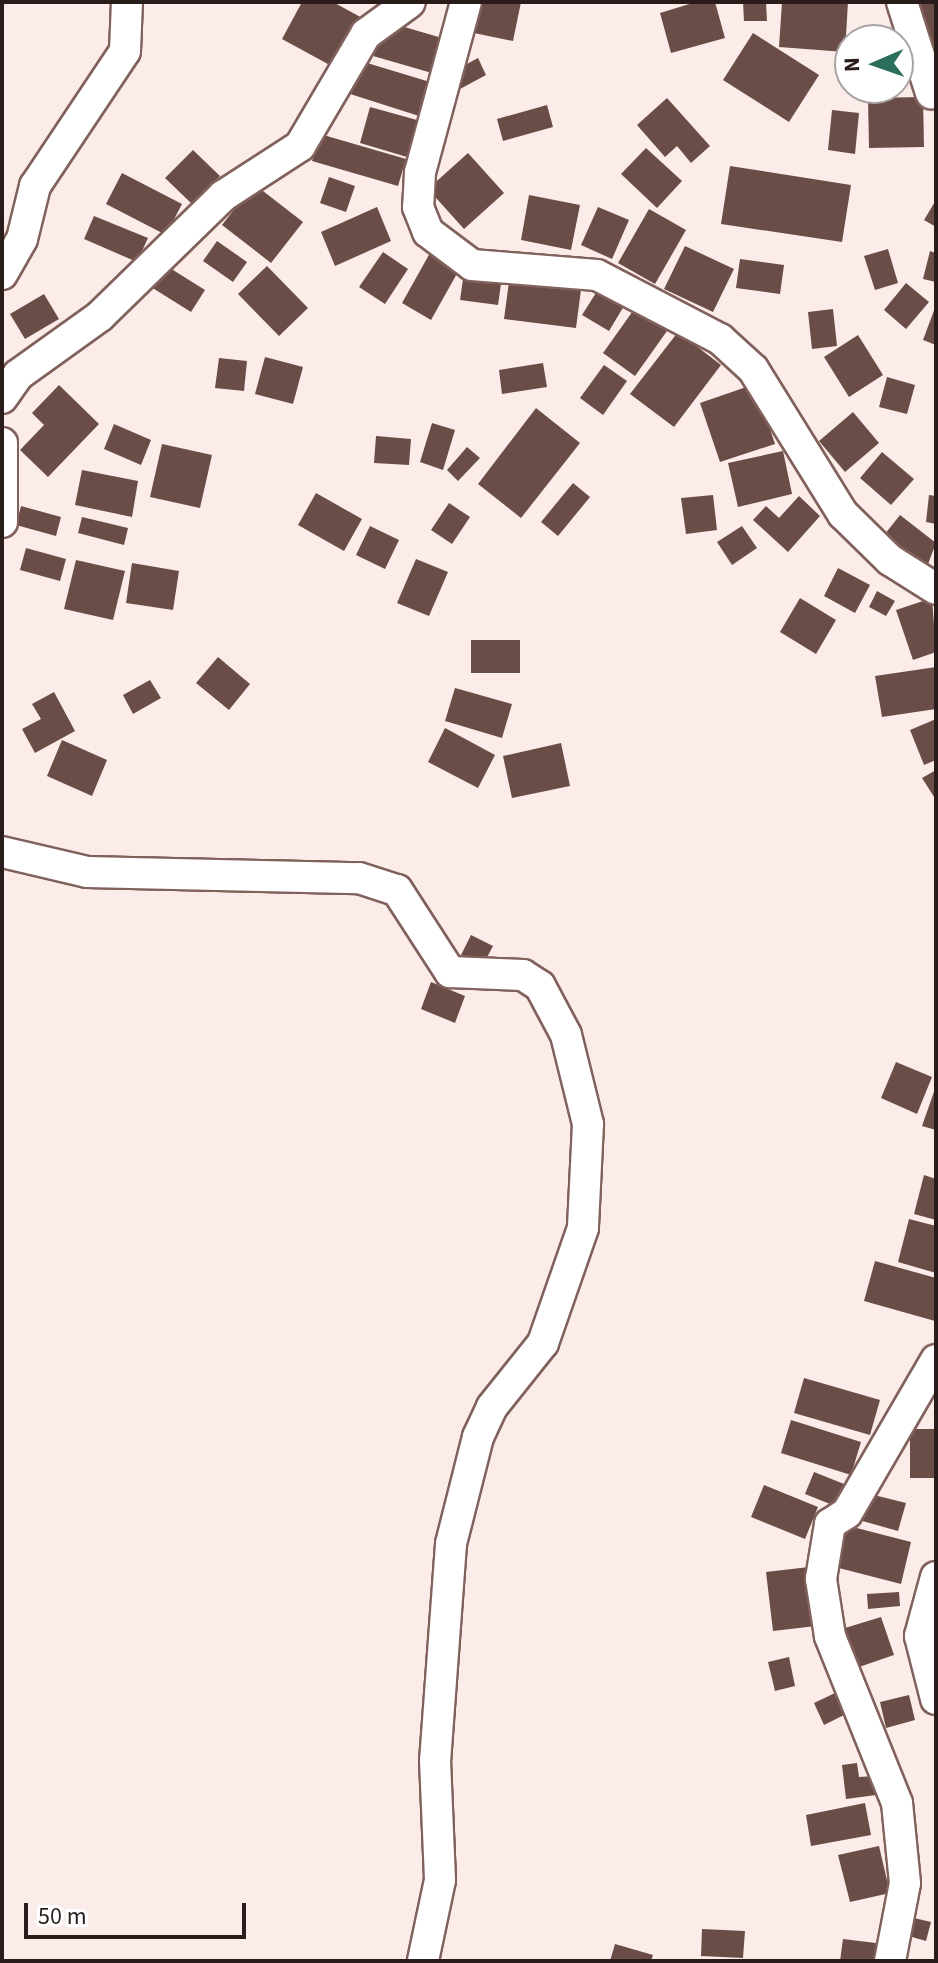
<!DOCTYPE html>
<html>
<head>
<meta charset="utf-8">
<style>
	body { margin:0 }
	#map { position:relative; width:938px; height:1963px; overflow:hidden; background:#fbece9; font-family:"Source Sans 3",sans-serif }
	div>[style] { position:absolute }
	.building>* { inset:0; background:#6b4d48 }
	.roads { filter:drop-shadow(2px 0 #81615c) drop-shadow(-2px 0 #81615c) drop-shadow(0 2px #81615c) drop-shadow(0 -2px #81615c) }
	.street>* { height:30px; margin:-15px; padding:0 15px; transform-origin:15px; border-radius:15px; background:#fff }
	span { translate:-50% -50%; white-space:nowrap; text-align:center; line-height:1.15; -webkit-text-stroke:8px #fff; paint-order:stroke }
	.frame { position:absolute; inset:0; border:4px solid #291c1a; pointer-events:none }
	.north { position:absolute; left:834px; top:24px; width:80px; height:80px; box-sizing:border-box; background:#fff; border:2px solid #a9a4a3; border-radius:50%; rotate:268deg; font-size:22px; font-weight:700; line-height:32px; text-align:center; color:#291c1a }
	.north::after { content:''; display:block; margin:auto; width:28px; height:36px; background:#2c6e5d; clip-path:polygon(50% 0,100% 100%,50% 72%,0 100%) }
	.scale { position:absolute; left:24px; top:1903px; width:222px; height:36px; box-sizing:border-box; border:4px solid #291c1a; border-top:0; padding-left:10px; font-size:24px; line-height:28px; white-space:nowrap; color:#291c1a; -webkit-text-stroke:6px #fff; paint-order:stroke }
</style>
</head>
<body>
<div id="map">
	<div class="building">
		<i style="clip-path:polygon(302px 2px,333px 2px,364px 19px,337px 69px,282px 39px)"></i>
		<i style="clip-path:polygon(481px 2px,521px 2px,513px 41px,474px 33px)"></i>
		<i style="clip-path:polygon(696px 2px,715px 2px,725px 38px,671px 53px,660px 13px)"></i>
		<i style="clip-path:polygon(743px 2px,766px 2px,767px 21px,744px 21px)"></i>
		<i style="clip-path:polygon(782px 2px,848px 2px,845px 52px,779px 47px)"></i>
		<i style="clip-path:polygon(918px 2px,936px 2px,936px 43px,932px 44px)"></i>
		<i style="clip-path:polygon(384px 21px,442px 38px,432px 73px,373px 56px)"></i>
		<i style="clip-path:polygon(884px 26px,887px 40px,862px 40px,860px 30px)"></i>
		<i style="clip-path:polygon(753px 33px,819px 75px,789px 122px,723px 80px)"></i>
		<i style="clip-path:polygon(478px 58px,486px 75px,460px 89px,452px 72px)"></i>
		<i style="clip-path:polygon(354px 59px,430px 82px,419px 116px,344px 92px)"></i>
		<i style="clip-path:polygon(923px 97px,924px 147px,869px 148px,868px 98px)"></i>
		<i style="clip-path:polygon(667px 98px,710px 146px,691px 163px,677px 146px,665px 157px,637px 125px)"></i>
		<i style="clip-path:polygon(547px 105px,553px 127px,503px 141px,497px 119px)"></i>
		<i style="clip-path:polygon(370px 107px,417px 120px,407px 157px,360px 143px)"></i>
		<i style="clip-path:polygon(832px 110px,859px 113px,855px 154px,828px 150px)"></i>
		<i style="clip-path:polygon(320px 134px,406px 159px,398px 186px,312px 161px)"></i>
		<i style="clip-path:polygon(646px 148px,682px 181px,657px 208px,621px 174px)"></i>
		<i style="clip-path:polygon(193px 150px,220px 176px,192px 204px,165px 178px)"></i>
		<i style="clip-path:polygon(468px 153px,504px 193px,464px 229px,428px 189px)"></i>
		<i style="clip-path:polygon(730px 166px,851px 185px,842px 242px,721px 224px)"></i>
		<i style="clip-path:polygon(122px 173px,182px 204px,166px 235px,106px 204px)"></i>
		<i style="clip-path:polygon(329px 177px,355px 186px,346px 212px,320px 203px)"></i>
		<i style="clip-path:polygon(254px 184px,303px 222px,271px 263px,222px 225px)"></i>
		<i style="clip-path:polygon(529px 195px,580px 205px,571px 250px,521px 240px)"></i>
		<i style="clip-path:polygon(936px 200px,936px 227px,924px 220px)"></i>
		<i style="clip-path:polygon(377px 207px,391px 241px,335px 266px,321px 232px)"></i>
		<i style="clip-path:polygon(598px 207px,629px 220px,612px 259px,581px 245px)"></i>
		<i style="clip-path:polygon(649px 209px,686px 230px,655px 284px,618px 263px)"></i>
		<i style="clip-path:polygon(94px 216px,148px 238px,137px 262px,84px 239px)"></i>
		<i style="clip-path:polygon(217px 241px,247px 262px,233px 282px,203px 261px)"></i>
		<i style="clip-path:polygon(685px 246px,734px 269px,713px 312px,664px 289px)"></i>
		<i style="clip-path:polygon(888px 249px,898px 283px,875px 290px,864px 256px)"></i>
		<i style="clip-path:polygon(930px 251px,936px 253px,936px 282px,923px 279px)"></i>
		<i style="clip-path:polygon(383px 252px,408px 269px,385px 304px,359px 287px)"></i>
		<i style="clip-path:polygon(430px 253px,459px 270px,431px 320px,402px 303px)"></i>
		<i style="clip-path:polygon(740px 259px,784px 265px,780px 294px,736px 288px)"></i>
		<i style="clip-path:polygon(165px 265px,205px 290px,191px 312px,151px 287px)"></i>
		<i style="clip-path:polygon(267px 266px,308px 308px,279px 336px,238px 294px)"></i>
		<i style="clip-path:polygon(464px 272px,502px 277px,498px 305px,460px 300px)"></i>
		<i style="clip-path:polygon(510px 274px,582px 282px,576px 328px,504px 319px)"></i>
		<i style="clip-path:polygon(906px 283px,929px 302px,906px 329px,884px 310px)"></i>
		<i style="clip-path:polygon(601px 285px,627px 301px,609px 331px,582px 315px)"></i>
		<i style="clip-path:polygon(44px 294px,59px 319px,25px 339px,10px 314px)"></i>
		<i style="clip-path:polygon(640px 301px,672px 324px,635px 376px,603px 353px)"></i>
		<i style="clip-path:polygon(936px 305px,936px 345px,923px 340px)"></i>
		<i style="clip-path:polygon(833px 309px,837px 346px,812px 349px,808px 312px)"></i>
		<i style="clip-path:polygon(678px 332px,721px 365px,674px 427px,630px 394px)"></i>
		<i style="clip-path:polygon(858px 335px,883px 375px,849px 397px,824px 357px)"></i>
		<i style="clip-path:polygon(265px 357px,303px 367px,293px 404px,255px 394px)"></i>
		<i style="clip-path:polygon(219px 358px,247px 361px,244px 391px,215px 388px)"></i>
		<i style="clip-path:polygon(543px 363px,547px 387px,502px 394px,499px 370px)"></i>
		<i style="clip-path:polygon(604px 365px,627px 381px,603px 415px,580px 398px)"></i>
		<i style="clip-path:polygon(887px 377px,915px 385px,907px 414px,879px 407px)"></i>
		<i style="clip-path:polygon(755px 384px,775px 444px,720px 462px,700px 403px)"></i>
		<i style="clip-path:polygon(59px 385px,99px 424px,48px 477px,20px 450px,44px 425px,32px 413px)"></i>
		<i style="clip-path:polygon(536px 408px,580px 443px,521px 518px,478px 484px)"></i>
		<i style="clip-path:polygon(853px 412px,879px 443px,845px 472px,819px 441px)"></i>
		<i style="clip-path:polygon(432px 423px,455px 430px,443px 470px,420px 462px)"></i>
		<i style="clip-path:polygon(114px 424px,151px 440px,141px 465px,104px 449px)"></i>
		<i style="clip-path:polygon(376px 436px,411px 439px,409px 465px,374px 463px)"></i>
		<i style="clip-path:polygon(162px 444px,212px 455px,200px 508px,150px 497px)"></i>
		<i style="clip-path:polygon(467px 447px,480px 458px,458px 481px,447px 470px)"></i>
		<i style="clip-path:polygon(783px 451px,792px 494px,738px 507px,728px 463px)"></i>
		<i style="clip-path:polygon(882px 452px,914px 479px,891px 505px,860px 478px)"></i>
		<i style="clip-path:polygon(82px 470px,138px 481px,132px 517px,75px 505px)"></i>
		<i style="clip-path:polygon(573px 483px,590px 497px,558px 536px,541px 522px)"></i>
		<i style="clip-path:polygon(316px 493px,362px 519px,344px 551px,298px 525px)"></i>
		<i style="clip-path:polygon(713px 495px,717px 530px,686px 534px,681px 498px)"></i>
		<i style="clip-path:polygon(929px 495px,936px 496px,936px 524px,926px 522px)"></i>
		<i style="clip-path:polygon(799px 496px,820px 516px,788px 552px,753px 520px,766px 506px,779px 518px)"></i>
		<i style="clip-path:polygon(449px 503px,470px 517px,452px 544px,431px 530px)"></i>
		<i style="clip-path:polygon(21px 506px,61px 517px,56px 536px,16px 525px)"></i>
		<i style="clip-path:polygon(900px 515px,936px 543px,925px 572px,881px 539px)"></i>
		<i style="clip-path:polygon(82px 517px,128px 528px,124px 545px,78px 533px)"></i>
		<i style="clip-path:polygon(370px 526px,399px 540px,385px 569px,356px 555px)"></i>
		<i style="clip-path:polygon(742px 526px,757px 548px,732px 565px,717px 542px)"></i>
		<i style="clip-path:polygon(26px 548px,66px 559px,60px 581px,20px 570px)"></i>
		<i style="clip-path:polygon(416px 559px,448px 572px,429px 616px,397px 603px)"></i>
		<i style="clip-path:polygon(76px 560px,125px 571px,113px 620px,64px 609px)"></i>
		<i style="clip-path:polygon(132px 563px,179px 571px,173px 610px,126px 603px)"></i>
		<i style="clip-path:polygon(838px 568px,870px 585px,855px 613px,824px 596px)"></i>
		<i style="clip-path:polygon(877px 591px,895px 601px,886px 616px,869px 607px)"></i>
		<i style="clip-path:polygon(800px 598px,836px 620px,816px 654px,780px 632px)"></i>
		<i style="clip-path:polygon(932px 598px,936px 652px,913px 660px,896px 610px)"></i>
		<i style="clip-path:polygon(471px 640px,520px 640px,520px 673px,471px 673px)"></i>
		<i style="clip-path:polygon(218px 657px,250px 684px,229px 710px,196px 683px)"></i>
		<i style="clip-path:polygon(936px 667px,936px 709px,882px 717px,875px 676px)"></i>
		<i style="clip-path:polygon(150px 680px,161px 698px,133px 714px,123px 695px)"></i>
		<i style="clip-path:polygon(455px 688px,512px 704px,502px 738px,445px 721px)"></i>
		<i style="clip-path:polygon(54px 692px,75px 731px,35px 753px,22px 729px,41px 719px,32px 704px)"></i>
		<i style="clip-path:polygon(936px 719px,936px 760px,924px 765px,910px 730px)"></i>
		<i style="clip-path:polygon(445px 728px,495px 755px,478px 788px,428px 762px)"></i>
		<i style="clip-path:polygon(62px 740px,107px 760px,92px 796px,47px 776px)"></i>
		<i style="clip-path:polygon(561px 743px,570px 786px,512px 798px,503px 756px)"></i>
		<i style="clip-path:polygon(936px 770px,936px 800px,922px 778px)"></i>
		<i style="clip-path:polygon(471px 935px,493px 946px,483px 965px,461px 955px)"></i>
		<i style="clip-path:polygon(431px 982px,465px 996px,455px 1023px,421px 1009px)"></i>
		<i style="clip-path:polygon(896px 1062px,932px 1077px,917px 1114px,881px 1098px)"></i>
		<i style="clip-path:polygon(936px 1086px,936px 1130px,922px 1126px)"></i>
		<i style="clip-path:polygon(924px 1175px,936px 1179px,936px 1220px,914px 1214px)"></i>
		<i style="clip-path:polygon(909px 1219px,936px 1226px,936px 1273px,898px 1262px)"></i>
		<i style="clip-path:polygon(875px 1261px,936px 1278px,935px 1321px,864px 1301px)"></i>
		<i style="clip-path:polygon(804px 1378px,880px 1400px,870px 1435px,794px 1413px)"></i>
		<i style="clip-path:polygon(791px 1420px,861px 1442px,851px 1475px,781px 1453px)"></i>
		<i style="clip-path:polygon(910px 1429px,936px 1429px,936px 1478px,910px 1478px)"></i>
		<i style="clip-path:polygon(814px 1472px,844px 1484px,835px 1506px,805px 1494px)"></i>
		<i style="clip-path:polygon(764px 1485px,818px 1507px,805px 1539px,751px 1517px)"></i>
		<i style="clip-path:polygon(866px 1493px,906px 1503px,898px 1531px,859px 1520px)"></i>
		<i style="clip-path:polygon(845px 1525px,911px 1542px,901px 1584px,835px 1567px)"></i>
		<i style="clip-path:polygon(809px 1567px,816px 1626px,773px 1631px,766px 1572px)"></i>
		<i style="clip-path:polygon(899px 1592px,900px 1606px,868px 1609px,867px 1594px)"></i>
		<i style="clip-path:polygon(881px 1617px,894px 1655px,859px 1667px,845px 1628px)"></i>
		<i style="clip-path:polygon(789px 1657px,795px 1686px,775px 1691px,768px 1662px)"></i>
		<i style="clip-path:polygon(835px 1693px,846px 1714px,824px 1725px,814px 1703px)"></i>
		<i style="clip-path:polygon(909px 1695px,915px 1720px,886px 1728px,880px 1702px)"></i>
		<i style="clip-path:polygon(857px 1763px,859px 1777px,874px 1776px,876px 1795px,846px 1799px,842px 1765px)"></i>
		<i style="clip-path:polygon(865px 1803px,871px 1835px,811px 1846px,806px 1815px)"></i>
		<i style="clip-path:polygon(879px 1846px,890px 1893px,850px 1902px,838px 1855px)"></i>
		<i style="clip-path:polygon(910px 1917px,931px 1922px,926px 1941px,905px 1935px)"></i>
		<i style="clip-path:polygon(702px 1929px,745px 1931px,743px 1958px,701px 1956px)"></i>
		<i style="clip-path:polygon(843px 1939px,876px 1943px,874px 1961px,840px 1961px)"></i>
		<i style="clip-path:polygon(615px 1944px,653px 1955px,651px 1961px,610px 1961px)"></i>
	</div>
	<div class="roads">
		<div class="street">
			<i style="left:466px;top:2px;width:176px;rotate:105.1deg"></i>
			<i style="left:420px;top:172px;width:35px;rotate:93deg"></i>
			<i style="left:418px;top:207px;width:27px;rotate:68deg"></i>
			<i style="left:428px;top:232px;width:55px;rotate:36.9deg"></i>
			<i style="left:472px;top:265px;width:125px;rotate:4.6deg"></i>
			<i style="left:597px;top:275px;width:139px;rotate:27.5deg"></i>
			<i style="left:720px;top:339px;width:45px;rotate:42.3deg"></i>
			<i style="left:753px;top:369px;width:171px;rotate:58.2deg"></i>
			<i style="left:843px;top:514px;width:66px;rotate:44.4deg"></i>
			<i style="left:890px;top:560px;width:54px;rotate:32.2deg"></i>
			<i style="left:902px;top:2px;width:96px;rotate:72.3deg"></i>
			<i style="left:2px;top:274px;width:40px;rotate:-60.3deg"></i>
			<i style="left:22px;top:239px;width:55px;rotate:-76.2deg"></i>
			<i style="left:35px;top:186px;width:162px;rotate:-56.3deg"></i>
			<i style="left:125px;top:51px;width:49px;rotate:-87.7deg"></i>
			<i style="left:2px;top:398px;width:28px;rotate:-55deg"></i>
			<i style="left:18px;top:375px;width:101px;rotate:-35.7deg"></i>
			<i style="left:100px;top:316px;width:172px;rotate:-44.3deg"></i>
			<i style="left:223px;top:196px;width:92px;rotate:-33deg"></i>
			<i style="left:300px;top:146px;width:130px;rotate:-59.5deg"></i>
			<i style="left:366px;top:34px;width:54px;rotate:-36deg"></i>
			<i style="left:2px;top:443px;width:79px;rotate:90deg"></i>
			<i style="left:2px;top:852px;width:87px;rotate:13.2deg"></i>
			<i style="left:87px;top:872px;width:272px;rotate:1.3deg"></i>
			<i style="left:359px;top:878px;width:40px;rotate:18deg"></i>
			<i style="left:397px;top:890px;width:98px;rotate:57.1deg"></i>
			<i style="left:450px;top:972px;width:73px;rotate:2.4deg"></i>
			<i style="left:523px;top:975px;width:20px;rotate:33deg"></i>
			<i style="left:540px;top:986px;width:55px;rotate:62deg"></i>
			<i style="left:566px;top:1035px;width:92px;rotate:76.1deg"></i>
			<i style="left:588px;top:1124px;width:104px;rotate:92.8deg"></i>
			<i style="left:583px;top:1228px;width:122px;rotate:109.2deg"></i>
			<i style="left:543px;top:1343px;width:82px;rotate:128.6deg"></i>
			<i style="left:492px;top:1407px;width:33px;rotate:115deg"></i>
			<i style="left:478px;top:1437px;width:110px;rotate:104.2deg"></i>
			<i style="left:451px;top:1544px;width:217px;rotate:94.2deg"></i>
			<i style="left:435px;top:1760px;width:120px;rotate:87.6deg"></i>
			<i style="left:440px;top:1880px;width:83px;rotate:101.9deg"></i>
			<i style="left:936px;top:1577px;width:61px;rotate:105.2deg"></i>
			<i style="left:920px;top:1636px;width:65px;rotate:75.7deg"></i>
			<i style="left:890px;top:1961px;width:79px;rotate:-79.1deg"></i>
			<i style="left:905px;top:1883px;width:80px;rotate:-95.7deg"></i>
			<i style="left:897px;top:1803px;width:180px;rotate:-111.9deg"></i>
			<i style="left:830px;top:1636px;width:58px;rotate:-99deg"></i>
			<i style="left:821px;top:1579px;width:56px;rotate:-80.7deg"></i>
			<i style="left:830px;top:1524px;width:20px;rotate:-33deg"></i>
			<i style="left:847px;top:1513px;width:177px;rotate:-59.8deg"></i>
		</div>
	</div>
	<div class="frame"></div>
	<div class="north">N</div>
	<div class="scale">50 m</div>
</div>
</body>
</html>
